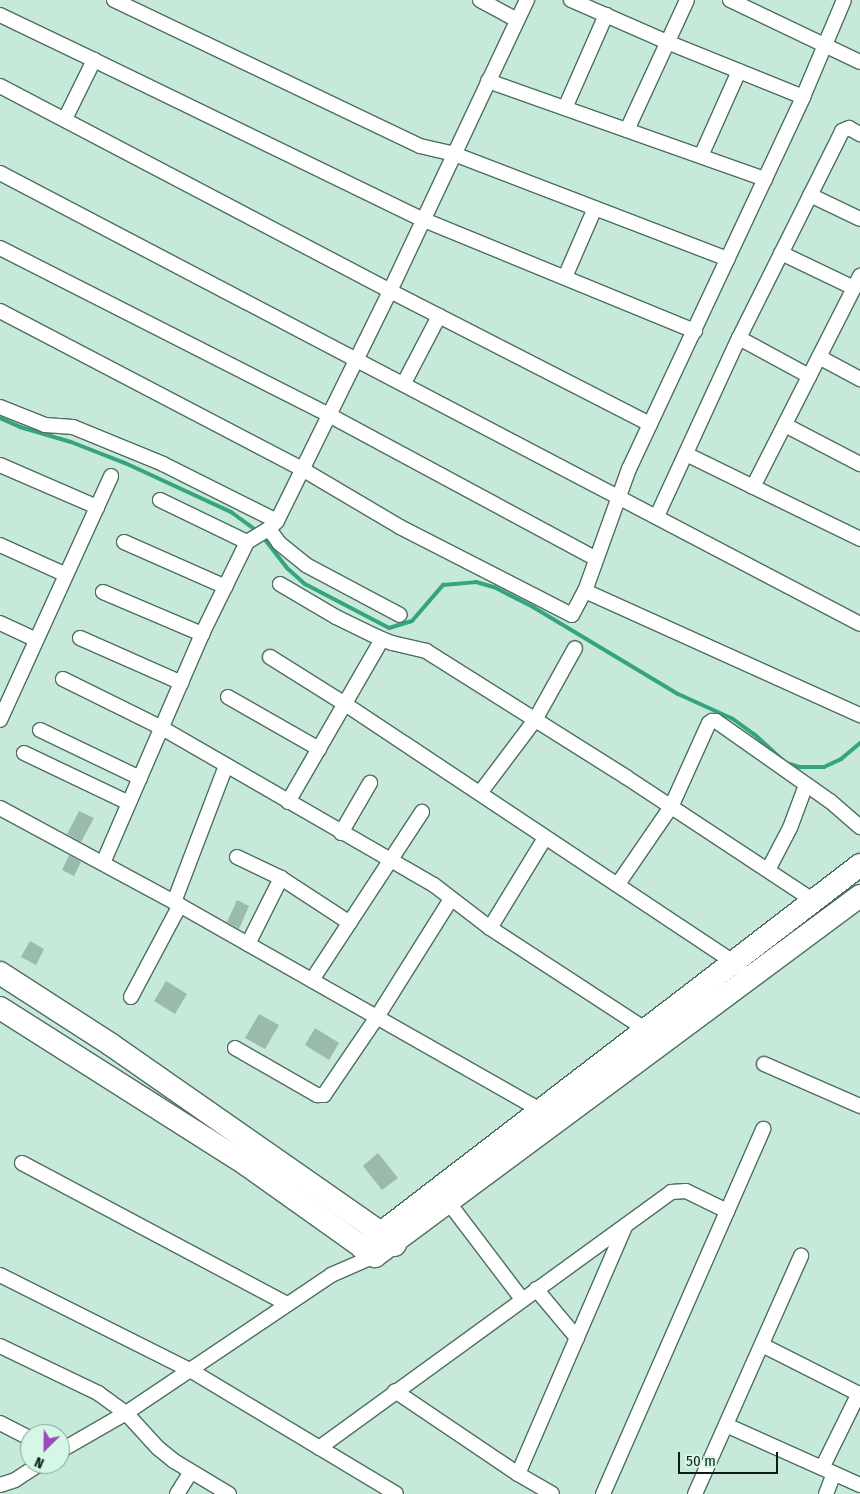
<!DOCTYPE html>
<html>
<head>
<meta charset="utf-8">
<style>
	body { margin:0 }
	#map { position:relative; width:860px; height:1494px; overflow:hidden; background:#c7e9d9; font-family:"Fira Sans Condensed",sans-serif }
	div>[style] { position:absolute }
	.stream>* { height:4px; margin:-2px; padding:0 2px; transform-origin:2px; border-radius:2px; background:#36a57e }
	.building>* { inset:0; background:#9abbac }
	.roads { filter:drop-shadow(1px 0 #4f6e60) drop-shadow(-1px 0 #4f6e60) drop-shadow(0 1px #4f6e60) drop-shadow(0 -1px #4f6e60) }
	.minor>* { height:14px; margin:-7px; padding:0 7px; transform-origin:7px; border-radius:7px; background:#fff }
	.primary>* { height:22px; margin:-11px; padding:0 11px; transform-origin:11px; border-radius:11px; background:#fff }
	.trunk>* { height:24px; margin:-12px; padding:0 12px; transform-origin:12px; border-radius:12px; background:#fff }
	span { translate:-50% -50%; white-space:nowrap; text-align:center; line-height:1.15; -webkit-text-stroke:5px #d4f7e6; paint-order:stroke }
	.north { position:absolute; left:20px; top:1424px; width:50px; height:50px; box-sizing:border-box; background:#d4f7e6; border:1px solid #859f93; border-radius:50%; rotate:203deg; font-size:14px; font-weight:700; line-height:20px; text-align:center; color:#0f1c17 }
	.north::after { content:''; display:block; margin:auto; width:18px; height:22px; background:#9b4aba; clip-path:polygon(50% 0,100% 100%,50% 72%,0 100%) }
	.scale { position:absolute; left:678px; top:1452px; width:100px; height:22px; box-sizing:border-box; border:2px solid #0f1c17; border-top:0; padding-left:6px; font-size:15px; line-height:18px; white-space:nowrap; color:#0f1c17; -webkit-text-stroke:4px #d4f7e6; paint-order:stroke }
</style>
</head>
<body>
<div id="map">
	<div class="stream">
		<i style="left:0;top:418px;width:22px;rotate:24deg"></i>
		<i style="left:20px;top:427px;width:53px;rotate:16.4deg"></i>
		<i style="left:71px;top:442px;width:58px;rotate:21.3deg"></i>
		<i style="left:125px;top:463px;width:117px;rotate:24.8deg"></i>
		<i style="left:231px;top:512px;width:34px;rotate:36deg"></i>
		<i style="left:259px;top:532px;width:46px;rotate:52.1deg"></i>
		<i style="left:287px;top:568px;width:24px;rotate:42deg"></i>
		<i style="left:305px;top:584px;width:95px;rotate:27.6deg"></i>
		<i style="left:389px;top:628px;width:24px;rotate:-17deg"></i>
		<i style="left:412px;top:621px;width:48px;rotate:-49.3deg"></i>
		<i style="left:443px;top:585px;width:33px;rotate:-5deg"></i>
		<i style="left:476px;top:582px;width:19px;rotate:16deg"></i>
		<i style="left:494px;top:587px;width:44px;rotate:27.1deg"></i>
		<i style="left:533px;top:607px;width:169px;rotate:31deg"></i>
		<i style="left:678px;top:694px;width:60px;rotate:24.4deg"></i>
		<i style="left:733px;top:719px;width:26px;rotate:36deg"></i>
		<i style="left:754px;top:734px;width:43px;rotate:42.2deg"></i>
		<i style="left:786px;top:763px;width:15px;rotate:16deg"></i>
		<i style="left:800px;top:767px;width:24px"></i>
		<i style="left:824px;top:767px;width:19px;rotate:-25deg"></i>
		<i style="left:841px;top:759px;width:25px;rotate:-40deg"></i>
	</div>
	<div class="building">
		<i style="clip-path:polygon(79px 811px,94px 818px,81px 842px,67px 834px)"></i>
		<i style="clip-path:polygon(69px 855px,81px 862px,74px 876px,62px 870px)"></i>
		<i style="clip-path:polygon(237px 900px,249px 906px,239px 929px,227px 922px)"></i>
		<i style="clip-path:polygon(30px 941px,44px 949px,36px 965px,21px 957px)"></i>
		<i style="clip-path:polygon(166px 981px,187px 994px,175px 1014px,154px 1001px)"></i>
		<i style="clip-path:polygon(259px 1014px,279px 1025px,265px 1049px,245px 1038px)"></i>
		<i style="clip-path:polygon(315px 1028px,339px 1043px,329px 1060px,305px 1045px)"></i>
		<i style="clip-path:polygon(378px 1153px,398px 1178px,382px 1190px,363px 1166px)"></i>
	</div>
	<div class="roads">
		<div class="minor">
			<i style="left:114px;top:0;width:339px;rotate:25.5deg"></i>
			<i style="left:420px;top:146px;width:35px;rotate:13deg"></i>
			<i style="left:454px;top:154px;width:293px;rotate:21deg"></i>
			<i style="left:480px;top:0;width:42px;rotate:28.4deg"></i>
			<i style="left:571px;top:0;width:105px;rotate:23.6deg"></i>
			<i style="left:667px;top:42px;width:147px;rotate:22deg"></i>
			<i style="left:730px;top:0;width:144px;rotate:25.5deg"></i>
			<i style="left:0;top:15px;width:104px;rotate:25.6deg"></i>
			<i style="left:488px;top:81px;width:294px;rotate:19.5deg"></i>
			<i style="left:0;top:86px;width:441px;rotate:27.7deg"></i>
			<i style="left:390px;top:291px;width:292px;rotate:27.1deg"></i>
			<i style="left:565px;top:108px;width:102px;rotate:-66.2deg"></i>
			<i style="left:65px;top:119px;width:66px;rotate:-63.8deg"></i>
			<i style="left:94px;top:60px;width:367px;rotate:25.9deg"></i>
			<i style="left:424px;top:220px;width:293px;rotate:22.3deg"></i>
			<i style="left:627px;top:130px;width:143px;rotate:-65.2deg"></i>
			<i style="left:701px;top:156px;width:93px;rotate:-65.9deg"></i>
			<i style="left:0;top:173px;width:971px;rotate:27.67deg"></i>
			<i style="left:810px;top:195px;width:55px;rotate:25.6deg"></i>
			<i style="left:0;top:248px;width:369px;rotate:26.9deg"></i>
			<i style="left:329px;top:415px;width:303px;rotate:28.3deg"></i>
			<i style="left:781px;top:253px;width:81px;rotate:25.6deg"></i>
			<i style="left:565px;top:277px;width:75px;rotate:-66.5deg"></i>
			<i style="left:0;top:311px;width:341px;rotate:27.6deg"></i>
			<i style="left:302px;top:469px;width:114px;rotate:30.6deg"></i>
			<i style="left:400px;top:527px;width:193px;rotate:27.1deg"></i>
			<i style="left:572px;top:615px;width:27px;rotate:-62deg"></i>
			<i style="left:585px;top:591px;width:130px;rotate:-70.2deg"></i>
			<i style="left:629px;top:469px;width:411px;rotate:-64.9deg"></i>
			<i style="left:803px;top:97px;width:105px;rotate:-67.1deg"></i>
			<i style="left:739px;top:338px;width:80px;rotate:28.5deg"></i>
			<i style="left:819px;top:357px;width:47px;rotate:28.2deg"></i>
			<i style="left:404px;top:383px;width:76px;rotate:-62.4deg"></i>
			<i style="left:0;top:407px;width:48px;rotate:21.8deg"></i>
			<i style="left:45px;top:425px;width:28px;rotate:4deg"></i>
			<i style="left:73px;top:427px;width:97px;rotate:22.3deg"></i>
			<i style="left:163px;top:464px;width:127px;rotate:26.6deg"></i>
			<i style="left:785px;top:425px;width:85px;rotate:27.5deg"></i>
			<i style="left:686px;top:454px;width:194px;rotate:26deg"></i>
			<i style="left:0;top:465px;width:106px;rotate:23.4deg"></i>
			<i style="left:753px;top:487px;width:237px;rotate:-63.1deg"></i>
			<i style="left:160px;top:500px;width:97px;rotate:25.8deg"></i>
			<i style="left:657px;top:516px;width:196px;rotate:-65.3deg"></i>
			<i style="left:739px;top:338px;width:231px;rotate:-63.5deg"></i>
			<i style="left:842px;top:131px;width:8px;rotate:-23deg"></i>
			<i style="left:849px;top:128px;width:13px;rotate:29deg"></i>
			<i style="left:269px;top:529px;width:17px;rotate:54deg"></i>
			<i style="left:279px;top:543px;width:35px;rotate:39deg"></i>
			<i style="left:306px;top:565px;width:106px;rotate:28deg"></i>
			<i style="left:124px;top:542px;width:111px;rotate:23.8deg"></i>
			<i style="left:0;top:545px;width:72px;rotate:24.4deg"></i>
			<i style="left:280px;top:584px;width:65px;rotate:30.5deg"></i>
			<i style="left:336px;top:617px;width:46px;rotate:26deg"></i>
			<i style="left:377px;top:637px;width:16px;rotate:22deg"></i>
			<i style="left:392px;top:643px;width:35px;rotate:13deg"></i>
			<i style="left:426px;top:651px;width:236px;rotate:32.2deg"></i>
			<i style="left:626px;top:777px;width:225px;rotate:33.4deg"></i>
			<i style="left:585px;top:591px;width:302px;rotate:24.3deg"></i>
			<i style="left:103px;top:592px;width:108px;rotate:23deg"></i>
			<i style="left:0;top:623px;width:40px;rotate:25deg"></i>
			<i style="left:80px;top:638px;width:111px;rotate:23.8deg"></i>
			<i style="left:270px;top:657px;width:89px;rotate:32.1deg"></i>
			<i style="left:345px;top:704px;width:474px;rotate:33.6deg"></i>
			<i style="left:63px;top:679px;width:110px;rotate:26.3deg"></i>
			<i style="left:162px;top:728px;width:314px;rotate:30deg"></i>
			<i style="left:434px;top:885px;width:71px;rotate:37.5deg"></i>
			<i style="left:490px;top:928px;width:192px;rotate:33.1deg"></i>
			<i style="left:228px;top:697px;width:105px;rotate:29.7deg"></i>
			<i style="left:0;top:720px;width:268px;rotate:-65.5deg"></i>
			<i style="left:40px;top:730px;width:111px;rotate:25.6deg"></i>
			<i style="left:24px;top:753px;width:116px;rotate:25.5deg"></i>
			<i style="left:480px;top:793px;width:91px;rotate:-53deg"></i>
			<i style="left:535px;top:720px;width:82px;rotate:-60.9deg"></i>
			<i style="left:288px;top:802px;width:188px;rotate:-60deg"></i>
			<i style="left:0;top:808px;width:198px;rotate:28.4deg"></i>
			<i style="left:174px;top:902px;width:427px;rotate:29.6deg"></i>
			<i style="left:341px;top:833px;width:58px;rotate:-59.9deg"></i>
			<i style="left:237px;top:857px;width:49px;rotate:25.5deg"></i>
			<i style="left:281px;top:878px;width:82px;rotate:33.1deg"></i>
			<i style="left:103px;top:863px;width:249px;rotate:-66.6deg"></i>
			<i style="left:202px;top:634px;width:102px;rotate:-63.9deg"></i>
			<i style="left:247px;top:542px;width:26px;rotate:-31deg"></i>
			<i style="left:269px;top:529px;width:11px;rotate:-45deg"></i>
			<i style="left:277px;top:521px;width:256px;rotate:-63.8deg"></i>
			<i style="left:390px;top:291px;width:322px;rotate:-64.8deg"></i>
			<i style="left:768px;top:870px;width:47px;rotate:-62.4deg"></i>
			<i style="left:790px;top:828px;width:46px;rotate:-69.6deg"></i>
			<i style="left:618px;top:884px;width:93px;rotate:-55.5deg"></i>
			<i style="left:671px;top:807px;width:92px;rotate:-65.7deg"></i>
			<i style="left:709px;top:723px;width:4px;rotate:-34deg"></i>
			<i style="left:712px;top:721px;width:4px"></i>
			<i style="left:716px;top:721px;width:139px;rotate:35.1deg"></i>
			<i style="left:830px;top:801px;width:40px;rotate:41deg"></i>
			<i style="left:174px;top:902px;width:146px;rotate:-69.1deg"></i>
			<i style="left:490px;top:928px;width:105px;rotate:-58.6deg"></i>
			<i style="left:248px;top:944px;width:74px;rotate:-63.4deg"></i>
			<i style="left:312px;top:980px;width:201px;rotate:-56.8deg"></i>
			<i style="left:131px;top:997px;width:104px;rotate:-62deg"></i>
			<i style="left:235px;top:1048px;width:95px;rotate:29.8deg"></i>
			<i style="left:317px;top:1095px;width:7px"></i>
			<i style="left:324px;top:1095px;width:94px;rotate:-55.8deg"></i>
			<i style="left:377px;top:1017px;width:139px;rotate:-57.9deg"></i>
			<i style="left:764px;top:1064px;width:105px;rotate:23.6deg"></i>
			<i style="left:22px;top:1163px;width:300px;rotate:28deg"></i>
			<i style="left:449px;top:1203px;width:121px;rotate:52.8deg"></i>
			<i style="left:0;top:1275px;width:212px;rotate:26.6deg"></i>
			<i style="left:190px;top:1370px;width:240px;rotate:31deg"></i>
			<i style="left:536px;top:1289px;width:64px;rotate:50.1deg"></i>
			<i style="left:762px;top:1345px;width:106px;rotate:26.8deg"></i>
			<i style="left:857px;top:1393px;width:4px;rotate:90deg"></i>
			<i style="left:857px;top:1397px;width:79px;rotate:116.2deg"></i>
			<i style="left:0;top:1346px;width:109px;rotate:25.6deg"></i>
			<i style="left:98px;top:1393px;width:34px;rotate:36deg"></i>
			<i style="left:126px;top:1413px;width:47px;rotate:47.6deg"></i>
			<i style="left:158px;top:1448px;width:21px;rotate:39deg"></i>
			<i style="left:174px;top:1461px;width:64px;rotate:31deg"></i>
			<i style="left:395px;top:1391px;width:148px;rotate:34deg"></i>
			<i style="left:518px;top:1474px;width:39px;rotate:30deg"></i>
			<i style="left:0;top:1423px;width:34px;rotate:27deg"></i>
			<i style="left:726px;top:1425px;width:147px;rotate:24.1deg"></i>
			<i style="left:319px;top:1448px;width:435px;rotate:-36deg"></i>
			<i style="left:671px;top:1192px;width:15px;rotate:-4deg"></i>
			<i style="left:686px;top:1191px;width:46px;rotate:26deg"></i>
			<i style="left:60px;top:1451px;width:76px;rotate:-29.9deg"></i>
			<i style="left:126px;top:1413px;width:247px;rotate:-33.9deg"></i>
			<i style="left:331px;top:1275px;width:48px;rotate:-23.4deg"></i>
			<i style="left:518px;top:1474px;width:271px;rotate:-66.6deg"></i>
			<i style="left:0;top:1485px;width:16px;rotate:-18deg"></i>
			<i style="left:15px;top:1480px;width:30px;rotate:-33deg"></i>
			<i style="left:177px;top:1494px;width:26px;rotate:-58deg"></i>
			<i style="left:603px;top:1494px;width:399px;rotate:-66.3deg"></i>
			<i style="left:695px;top:1494px;width:261px;rotate:-66deg"></i>
			<i style="left:826px;top:1494px;width:22px;rotate:-69deg"></i>
		</div>
		<div class="primary">
			<i style="left:0;top:973px;width:131px;rotate:32.8deg"></i>
			<i style="left:110px;top:1044px;width:330px;rotate:34.9deg"></i>
			<i style="left:381px;top:1233px;width:604px;rotate:-37.53deg"></i>
			<i style="left:0;top:1008px;width:293px;rotate:32.4deg"></i>
			<i style="left:247px;top:1165px;width:157px;rotate:35.4deg"></i>
			<i style="left:375px;top:1256px;width:604px;rotate:-36.59deg"></i>
		</div>
		<div class="trunk">
			<i style="left:363px;top:1247px;width:23px;rotate:-38deg"></i>
			<i style="left:381px;top:1233px;width:17px;rotate:40deg"></i>
		</div>
	</div>
	<div class="north">N</div>
	<div class="scale">50 m</div>
</div>
</body>
</html>
